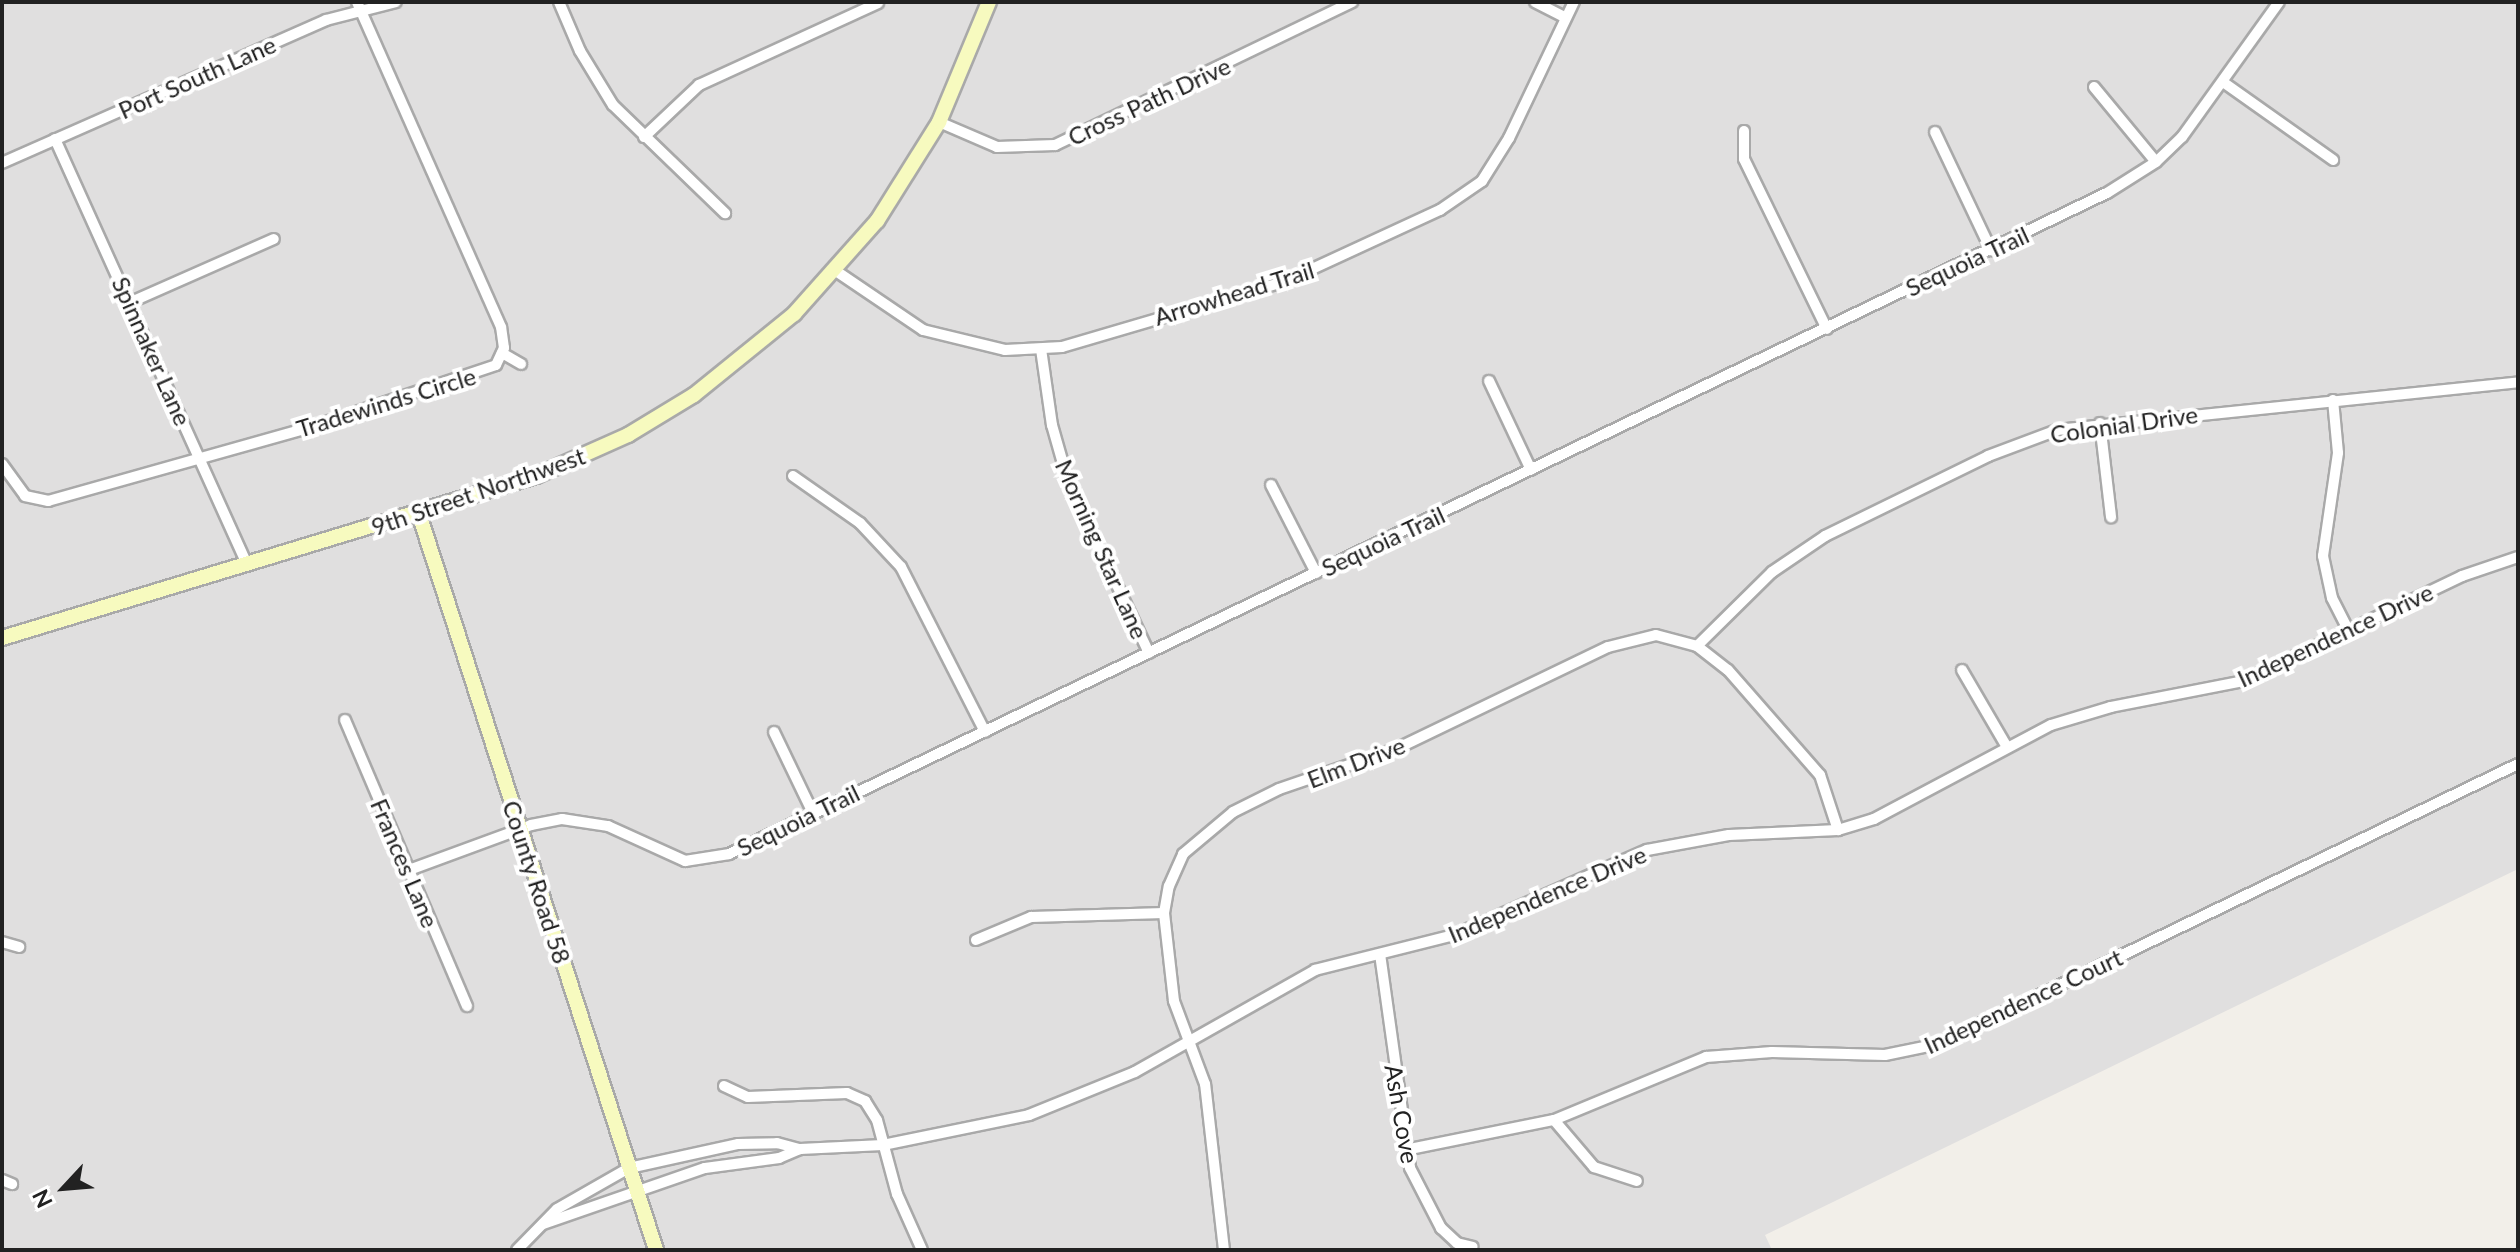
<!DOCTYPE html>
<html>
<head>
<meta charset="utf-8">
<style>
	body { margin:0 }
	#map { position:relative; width:2520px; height:1252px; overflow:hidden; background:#f2efe9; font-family:Lato,sans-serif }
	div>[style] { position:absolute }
	.residential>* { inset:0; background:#e0dfdf }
	.roads { filter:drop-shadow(2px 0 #a9a9a9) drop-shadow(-2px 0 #a9a9a9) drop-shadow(0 2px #a9a9a9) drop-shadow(0 -2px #a9a9a9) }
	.street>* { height:10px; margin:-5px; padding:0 5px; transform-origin:5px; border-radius:5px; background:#fff }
	.secondary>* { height:14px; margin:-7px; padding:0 7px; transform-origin:7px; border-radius:7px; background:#f7fabf }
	span { translate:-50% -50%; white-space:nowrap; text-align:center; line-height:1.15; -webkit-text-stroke:8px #fff; paint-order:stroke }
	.street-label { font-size:24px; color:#222 }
	.frame { position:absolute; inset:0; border:4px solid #222; pointer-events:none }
	.north { position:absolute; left:24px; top:1148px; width:80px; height:80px; -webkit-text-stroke:6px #fff; paint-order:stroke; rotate:244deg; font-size:22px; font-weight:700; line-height:32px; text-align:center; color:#222 }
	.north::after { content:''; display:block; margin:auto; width:28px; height:36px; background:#222; clip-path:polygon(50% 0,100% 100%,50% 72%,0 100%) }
</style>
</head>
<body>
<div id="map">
	<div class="residential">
		<i style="clip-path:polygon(2px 2px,2518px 2px,2518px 869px,1765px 1235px,1772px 1250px,2px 1250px)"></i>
	</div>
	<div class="roads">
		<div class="street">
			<i style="left:559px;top:2px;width:53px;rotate:66.8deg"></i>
			<i style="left:580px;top:51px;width:63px;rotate:58.6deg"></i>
			<i style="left:613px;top:105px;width:156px;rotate:44deg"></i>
			<i style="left:1535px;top:2px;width:34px;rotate:27deg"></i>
			<i style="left:2223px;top:82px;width:135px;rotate:35.3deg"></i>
			<i style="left:2094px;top:87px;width:97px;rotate:50.4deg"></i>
			<i style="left:939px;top:122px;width:63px;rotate:23.3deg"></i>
			<i style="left:997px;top:147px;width:58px;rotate:-2deg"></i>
			<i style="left:1055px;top:145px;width:330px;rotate:-25.7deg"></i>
			<i style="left:1744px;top:131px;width:28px;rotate:90deg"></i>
			<i style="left:1744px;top:159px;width:189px;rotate:64deg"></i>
			<i style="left:1935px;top:132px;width:131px;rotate:64.6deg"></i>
			<i style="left:644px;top:137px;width:76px;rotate:-43.4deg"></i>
			<i style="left:699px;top:85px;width:197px;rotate:-24.6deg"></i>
			<i style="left:55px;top:139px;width:466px;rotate:65.7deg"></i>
			<i style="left:2px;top:163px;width:354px;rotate:-23.8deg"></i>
			<i style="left:326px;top:20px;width:72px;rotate:-14.4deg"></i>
			<i style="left:836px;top:271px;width:105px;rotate:34.1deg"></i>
			<i style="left:923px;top:330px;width:84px;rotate:13.7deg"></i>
			<i style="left:1005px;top:350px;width:57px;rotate:-3deg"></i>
			<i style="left:1062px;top:347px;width:234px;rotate:-16.4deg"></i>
			<i style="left:1286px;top:281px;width:170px;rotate:-24.8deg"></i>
			<i style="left:1440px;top:210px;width:51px;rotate:-34.6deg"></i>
			<i style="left:1482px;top:181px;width:51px;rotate:-57.9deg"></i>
			<i style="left:1509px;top:138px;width:151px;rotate:-64.5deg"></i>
			<i style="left:131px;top:302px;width:156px;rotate:-23.8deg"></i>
			<i style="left:1041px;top:349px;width:77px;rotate:81.8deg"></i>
			<i style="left:1052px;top:425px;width:58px;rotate:74.1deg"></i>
			<i style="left:1068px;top:481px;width:190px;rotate:64.8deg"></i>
			<i style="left:502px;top:353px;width:22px;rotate:30deg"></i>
			<i style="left:1489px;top:381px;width:98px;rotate:64.7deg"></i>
			<i style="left:2333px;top:400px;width:53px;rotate:84.6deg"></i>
			<i style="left:2338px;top:453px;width:104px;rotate:98.3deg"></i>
			<i style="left:2323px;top:556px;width:43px;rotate:77.9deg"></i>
			<i style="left:2332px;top:598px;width:37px;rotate:63deg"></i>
			<i style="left:2100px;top:423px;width:95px;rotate:83.3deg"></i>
			<i style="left:2px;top:464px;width:39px;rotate:54deg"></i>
			<i style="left:25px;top:496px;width:24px;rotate:12deg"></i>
			<i style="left:48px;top:501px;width:273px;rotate:-15.7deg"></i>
			<i style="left:311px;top:427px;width:195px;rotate:-18.5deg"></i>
			<i style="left:496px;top:365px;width:19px;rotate:-65deg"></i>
			<i style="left:504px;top:348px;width:21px;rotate:-98deg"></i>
			<i style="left:501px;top:327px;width:355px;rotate:-113.9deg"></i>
			<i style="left:793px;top:476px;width:82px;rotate:35deg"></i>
			<i style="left:860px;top:523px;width:60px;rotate:47deg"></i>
			<i style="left:901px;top:567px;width:185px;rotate:63deg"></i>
			<i style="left:1271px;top:485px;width:99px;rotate:62.9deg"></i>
			<i style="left:1697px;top:646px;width:105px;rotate:-44.6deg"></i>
			<i style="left:1772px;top:572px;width:64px;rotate:-34.2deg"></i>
			<i style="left:1825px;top:536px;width:182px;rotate:-26.1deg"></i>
			<i style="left:1988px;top:456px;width:74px;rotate:-20.6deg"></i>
			<i style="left:2057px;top:430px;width:463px;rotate:-5.9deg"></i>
			<i style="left:1962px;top:670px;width:89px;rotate:59.7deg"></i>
			<i style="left:345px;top:720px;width:311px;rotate:66.9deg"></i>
			<i style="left:774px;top:732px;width:90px;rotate:64.3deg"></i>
			<i style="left:409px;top:870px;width:130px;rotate:-20.2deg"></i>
			<i style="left:531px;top:825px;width:32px;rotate:-11deg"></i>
			<i style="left:562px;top:819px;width:47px;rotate:8.7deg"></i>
			<i style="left:608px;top:826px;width:85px;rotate:24.4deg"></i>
			<i style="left:685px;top:861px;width:45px;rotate:-9deg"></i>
			<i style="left:729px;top:854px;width:1528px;rotate:-25.63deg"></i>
			<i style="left:2107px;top:193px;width:58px;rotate:-32.3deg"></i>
			<i style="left:2156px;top:162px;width:36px;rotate:-44deg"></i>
			<i style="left:2182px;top:137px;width:166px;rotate:-54.3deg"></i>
			<i style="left:976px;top:940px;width:60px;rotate:-22.7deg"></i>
			<i style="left:1031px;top:917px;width:133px;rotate:-1.7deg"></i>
			<i style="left:2px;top:942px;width:18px;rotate:16deg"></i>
			<i style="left:1380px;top:954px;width:216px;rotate:82deg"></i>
			<i style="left:1410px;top:1168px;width:68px;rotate:62.7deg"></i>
			<i style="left:1441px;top:1228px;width:22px;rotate:43deg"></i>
			<i style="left:1457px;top:1243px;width:16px;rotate:14deg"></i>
			<i style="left:724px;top:1086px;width:26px;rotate:25deg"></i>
			<i style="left:748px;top:1097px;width:99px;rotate:-2.3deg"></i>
			<i style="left:847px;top:1093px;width:20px;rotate:24deg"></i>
			<i style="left:865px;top:1101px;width:22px;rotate:58deg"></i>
			<i style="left:877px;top:1120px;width:77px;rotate:74.9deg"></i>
			<i style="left:897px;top:1194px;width:61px;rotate:65.9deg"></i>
			<i style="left:1554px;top:1120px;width:62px;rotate:49.6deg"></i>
			<i style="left:1594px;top:1167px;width:45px;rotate:18deg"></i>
			<i style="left:1405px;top:1150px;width:152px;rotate:-11.4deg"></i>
			<i style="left:1554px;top:1120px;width:165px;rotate:-22.5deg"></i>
			<i style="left:1706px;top:1057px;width:66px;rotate:-4.3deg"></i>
			<i style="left:1772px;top:1052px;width:113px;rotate:1.5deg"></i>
			<i style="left:1885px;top:1055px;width:54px;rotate:-11.7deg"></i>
			<i style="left:1938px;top:1044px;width:644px;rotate:-25.77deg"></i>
			<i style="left:2px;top:1180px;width:11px;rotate:22deg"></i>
			<i style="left:543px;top:1224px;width:171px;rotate:-19.1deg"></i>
			<i style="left:705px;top:1168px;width:75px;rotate:-7.7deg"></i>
			<i style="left:779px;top:1158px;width:23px;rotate:-23deg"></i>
			<i style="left:517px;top:1250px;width:57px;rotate:-45.7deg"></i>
			<i style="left:557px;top:1209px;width:83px;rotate:-29.7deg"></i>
			<i style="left:629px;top:1168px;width:112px;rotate:-12.4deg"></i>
			<i style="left:738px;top:1144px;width:39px;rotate:-1deg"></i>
			<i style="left:777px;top:1143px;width:24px;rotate:15deg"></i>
			<i style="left:800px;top:1149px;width:83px;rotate:-2.8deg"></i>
			<i style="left:883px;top:1145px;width:149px;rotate:-11.6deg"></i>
			<i style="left:1029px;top:1115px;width:114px;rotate:-22.1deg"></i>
			<i style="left:1135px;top:1072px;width:207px;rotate:-29.5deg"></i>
			<i style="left:1315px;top:970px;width:143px;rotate:-14.1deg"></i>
			<i style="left:1454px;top:935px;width:211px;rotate:-23.8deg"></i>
			<i style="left:1647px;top:850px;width:83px;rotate:-10.4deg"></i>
			<i style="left:1729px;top:835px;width:109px;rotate:-2.6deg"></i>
			<i style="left:1838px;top:830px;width:38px;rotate:-17deg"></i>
			<i style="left:1874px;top:819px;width:200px;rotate:-28deg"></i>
			<i style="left:2051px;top:725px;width:63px;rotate:-16.7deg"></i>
			<i style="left:2111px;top:707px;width:135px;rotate:-11.1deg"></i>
			<i style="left:2243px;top:681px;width:243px;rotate:-25.6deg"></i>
			<i style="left:2462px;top:576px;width:59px;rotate:-18.7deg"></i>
			<i style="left:1224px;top:1250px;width:167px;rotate:-96.5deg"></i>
			<i style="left:1205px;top:1084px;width:89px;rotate:-110.5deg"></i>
			<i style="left:1174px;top:1001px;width:89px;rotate:-96.5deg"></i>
			<i style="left:1164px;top:913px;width:27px;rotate:-80deg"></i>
			<i style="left:1169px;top:886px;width:35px;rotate:-66deg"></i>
			<i style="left:1183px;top:854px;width:65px;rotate:-40deg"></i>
			<i style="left:1233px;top:812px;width:51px;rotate:-26.6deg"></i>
			<i style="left:1279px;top:789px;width:124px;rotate:-18.9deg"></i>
			<i style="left:1396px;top:749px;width:235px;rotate:-25.7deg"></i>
			<i style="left:1608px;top:647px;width:49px;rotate:-14deg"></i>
			<i style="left:1656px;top:635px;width:42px;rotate:15deg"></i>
			<i style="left:1697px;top:646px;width:39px;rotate:38deg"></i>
			<i style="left:1728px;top:670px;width:140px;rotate:48.8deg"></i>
			<i style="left:1820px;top:775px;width:58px;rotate:71.9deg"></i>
		</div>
		<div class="secondary">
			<i style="left:419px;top:514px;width:773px;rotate:72.15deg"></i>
			<i style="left:2px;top:638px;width:558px;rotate:-16.88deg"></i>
			<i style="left:536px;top:476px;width:101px;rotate:-24deg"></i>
			<i style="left:628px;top:435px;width:77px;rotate:-31.2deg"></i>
			<i style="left:694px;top:395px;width:129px;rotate:-39deg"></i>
			<i style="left:794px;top:314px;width:125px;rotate:-48.3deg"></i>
			<i style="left:877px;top:221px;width:117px;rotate:-57.9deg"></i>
			<i style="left:939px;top:122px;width:130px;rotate:-67.4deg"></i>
		</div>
	</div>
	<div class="street-label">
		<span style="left:197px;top:77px;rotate:-24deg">Port South Lane</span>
		<span style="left:1149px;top:101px;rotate:-25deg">Cross Path Drive</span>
		<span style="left:1967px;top:261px;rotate:-25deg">Sequoia Trail</span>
		<span style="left:1234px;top:293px;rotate:-17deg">Arrowhead Trail</span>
		<span style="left:152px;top:351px;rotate:66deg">Spinnaker Lane</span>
		<span style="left:386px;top:402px;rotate:-17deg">Tradewinds Circle</span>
		<span style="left:2124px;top:424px;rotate:-8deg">Colonial Drive</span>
		<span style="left:478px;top:491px;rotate:-19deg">9th Street Northwest</span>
		<span style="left:1383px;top:541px;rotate:-25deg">Sequoia Trail</span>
		<span style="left:1102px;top:549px;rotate:66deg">Morning Star Lane</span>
		<span style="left:2335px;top:635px;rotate:-25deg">Independence Drive</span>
		<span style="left:1356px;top:762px;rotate:-21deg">Elm Drive</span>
		<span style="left:798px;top:820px;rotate:-26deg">Sequoia Trail</span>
		<span style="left:405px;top:863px;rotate:67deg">Frances Lane</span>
		<span style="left:537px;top:882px;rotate:72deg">County Road 58</span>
		<span style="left:1547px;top:894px;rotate:-23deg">Independence Drive</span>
		<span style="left:2023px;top:1001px;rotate:-25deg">Independence Court</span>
		<span style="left:1402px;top:1114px;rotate:80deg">Ash Cove</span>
	</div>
	<div class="frame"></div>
	<div class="north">N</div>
</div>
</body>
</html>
